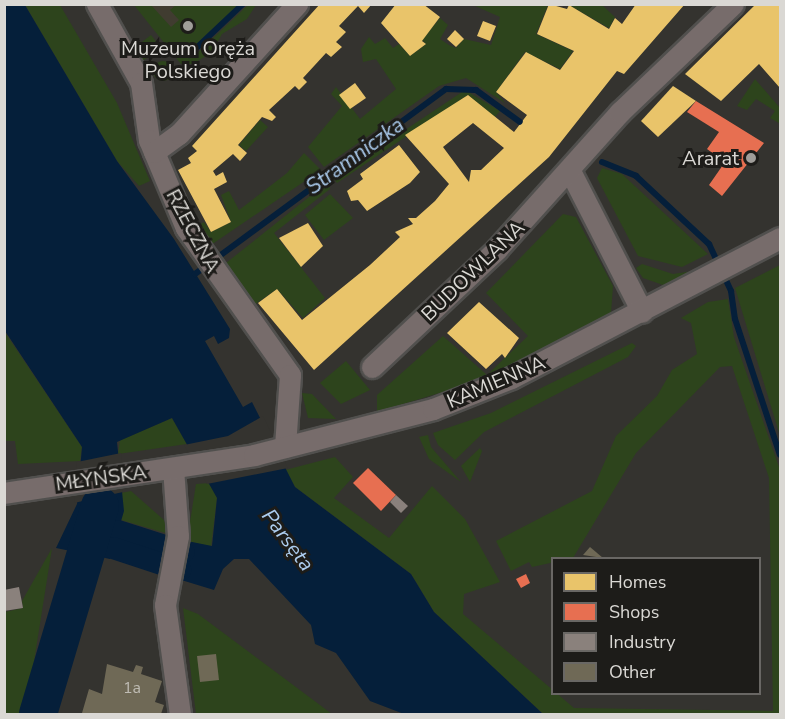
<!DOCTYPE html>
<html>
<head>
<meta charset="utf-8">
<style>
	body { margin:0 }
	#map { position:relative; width:785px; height:719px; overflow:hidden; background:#34332f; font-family:"Nunito Sans",sans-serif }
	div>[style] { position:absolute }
	.built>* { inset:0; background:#403c30 }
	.green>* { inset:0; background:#2d441c }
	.round { border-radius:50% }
	.water>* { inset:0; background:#051f3a }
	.pier>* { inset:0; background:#34332f }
	.homes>* { inset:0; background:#e9c46a }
	.shops>* { inset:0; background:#e76f51 }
	.industry>* { inset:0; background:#8a817c }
	.stream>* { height:6px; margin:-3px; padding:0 3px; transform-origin:3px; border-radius:3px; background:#051f3a }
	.canal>* { height:22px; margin:-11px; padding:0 11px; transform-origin:11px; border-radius:11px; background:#051f3a }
	.river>* { height:38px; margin:-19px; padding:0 19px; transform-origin:19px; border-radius:19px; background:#051f3a }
	.building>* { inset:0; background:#6f6956 }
	.roads { filter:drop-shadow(2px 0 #51504e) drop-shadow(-2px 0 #51504e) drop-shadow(0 2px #51504e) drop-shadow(0 -2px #51504e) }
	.minor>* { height:21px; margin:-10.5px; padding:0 10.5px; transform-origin:10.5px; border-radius:10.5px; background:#776c6b }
	.dots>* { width:16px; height:16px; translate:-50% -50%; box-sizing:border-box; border:3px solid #1d1c19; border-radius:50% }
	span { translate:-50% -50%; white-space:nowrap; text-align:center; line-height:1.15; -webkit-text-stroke:6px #1d1c19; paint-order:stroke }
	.number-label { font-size:16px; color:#bfbcb4 }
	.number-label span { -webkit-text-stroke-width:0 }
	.poi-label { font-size:20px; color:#dad8d4 }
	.right { translate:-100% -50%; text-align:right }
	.street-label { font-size:20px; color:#dad8d4 }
	.water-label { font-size:21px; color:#acccee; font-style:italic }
	.frame { position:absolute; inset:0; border:6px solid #dad8d4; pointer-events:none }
	.legend { position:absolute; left:551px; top:557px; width:210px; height:138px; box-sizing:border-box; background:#1d1c19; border:2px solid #696764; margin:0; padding:8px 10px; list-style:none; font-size:18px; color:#dad8d4 }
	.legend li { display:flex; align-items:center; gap:12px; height:30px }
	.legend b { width:30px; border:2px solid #696764 }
</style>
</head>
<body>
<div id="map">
	<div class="built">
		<i style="clip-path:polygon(147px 5px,234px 5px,186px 48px)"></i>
	</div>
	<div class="green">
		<i style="clip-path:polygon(25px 5px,60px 5px,117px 103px,150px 181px,139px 186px,117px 161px)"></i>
		<i style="clip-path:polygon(134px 5px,151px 5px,171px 27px,179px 20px,170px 10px,176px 5px,239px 5px,188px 52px,192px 58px,248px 5px,256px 5px,247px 19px,222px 34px,212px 52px,193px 64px,181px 64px)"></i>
		<i style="clip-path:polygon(473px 5px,548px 5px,536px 34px,573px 51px,560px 69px,525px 52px,496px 92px,505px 103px,466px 78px,439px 86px,324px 167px,308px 147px,342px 106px,331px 94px,336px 87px,360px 119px,396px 89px,376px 59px,363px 62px,361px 49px,369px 37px,375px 44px,385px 38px,393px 48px,399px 44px,410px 56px,426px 44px,422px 40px,440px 18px,448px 25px,440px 39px,449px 45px,456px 48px,464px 39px,491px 45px,500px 17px)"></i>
		<i style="clip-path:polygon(569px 5px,602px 5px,615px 17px,609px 28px)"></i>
		<i style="clip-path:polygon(151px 35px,162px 49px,140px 62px,134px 48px)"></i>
		<i class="round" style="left:153px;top:61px;width:20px;height:20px"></i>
		<i style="clip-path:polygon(755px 79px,780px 108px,779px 123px,770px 118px,775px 111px,756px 99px,747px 110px,737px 106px)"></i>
		<i style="clip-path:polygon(465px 90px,500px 111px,495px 117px,468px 95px,337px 183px,333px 178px)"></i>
		<i style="clip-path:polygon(260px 120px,268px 127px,246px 151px,239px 145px)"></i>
		<i style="clip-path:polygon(304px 153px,321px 170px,208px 247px,195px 227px,204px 222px,211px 232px,231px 222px,221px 195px,229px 191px,239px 210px,287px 173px)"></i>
		<i style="clip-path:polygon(602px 168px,622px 174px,708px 254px,682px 267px,638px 256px,597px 178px)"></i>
		<i style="clip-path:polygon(329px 181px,330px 189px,274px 233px,325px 298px,303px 318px,277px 289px,251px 307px,221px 267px)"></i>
		<i style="clip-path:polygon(330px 194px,353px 218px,324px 240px,305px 215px)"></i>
		<i style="clip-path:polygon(563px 214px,576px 217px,613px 286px,611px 313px,482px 380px,377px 412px,377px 395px,443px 336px,487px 375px,528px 336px,486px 293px)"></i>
		<i style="clip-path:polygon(642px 264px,673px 274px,700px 270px,663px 285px,643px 278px,636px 268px)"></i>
		<i style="clip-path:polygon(780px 265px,780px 436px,735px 288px)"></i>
		<i style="clip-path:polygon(728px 299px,734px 337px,780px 470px,780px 714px,543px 714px,434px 612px,411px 574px,295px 487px,285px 470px,335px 457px,353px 477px,334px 498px,389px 538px,432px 486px,465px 519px,500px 582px,464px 594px,463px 614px,574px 708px,773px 711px,769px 478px,732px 366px,720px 367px,636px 453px,573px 558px,532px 567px,529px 562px,511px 571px,496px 541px,592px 491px,616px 436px,657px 396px,672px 370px,697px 354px,691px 323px,681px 318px,708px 302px)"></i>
		<i style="clip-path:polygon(4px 331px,82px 447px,80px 461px,18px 464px,15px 441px,5px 441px)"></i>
		<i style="clip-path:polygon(632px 343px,636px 346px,628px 357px,484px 432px,455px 460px,438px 445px,433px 433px,491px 413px)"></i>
		<i style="clip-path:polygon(346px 361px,370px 390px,341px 404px,320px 383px)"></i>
		<i style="clip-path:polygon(302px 393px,312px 394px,336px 419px,308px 418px)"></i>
		<i style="clip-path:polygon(172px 418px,187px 444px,118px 454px,120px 440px)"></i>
		<i style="clip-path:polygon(428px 435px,431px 447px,461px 482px,429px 459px,419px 437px)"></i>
		<i style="clip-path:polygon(480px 448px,482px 451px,470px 482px,461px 466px)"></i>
		<i style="clip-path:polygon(210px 483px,217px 498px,211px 547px,187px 541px,196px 484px)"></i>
		<i style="clip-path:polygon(131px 491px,164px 520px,169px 534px,121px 520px,121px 493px)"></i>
		<i style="clip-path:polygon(52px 548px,32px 674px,19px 714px,5px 714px,5px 612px,23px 608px,22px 601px)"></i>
		<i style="clip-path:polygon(183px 608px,198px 614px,332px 714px,196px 714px)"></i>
	</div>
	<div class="water">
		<i style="clip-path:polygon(4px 5px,25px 5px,117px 161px,174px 239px,230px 329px,229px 338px,218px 344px,214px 336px,205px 341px,243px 407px,252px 402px,295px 487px,411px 574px,434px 612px,543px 714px,404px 714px,370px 701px,336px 653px,315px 644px,311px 625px,249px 559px,234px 559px,223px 569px,214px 590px,178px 579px,187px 541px,212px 546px,217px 498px,172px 418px,117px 442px,124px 511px,110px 559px,56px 548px,77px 504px,82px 447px,5px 331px)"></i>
	</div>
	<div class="pier">
		<i style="clip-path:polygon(263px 416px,288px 468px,207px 484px,184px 445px,228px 436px)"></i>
		<i style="clip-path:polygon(121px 453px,123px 492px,74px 503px,77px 462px)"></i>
	</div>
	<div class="homes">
		<i style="clip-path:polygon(320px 4px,372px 4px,364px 13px,358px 6px,339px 26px,346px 32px,336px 42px,342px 47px,331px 57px,326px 53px,303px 78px,307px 82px,299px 90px,295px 86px,269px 110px,276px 117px,272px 121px,262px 117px,238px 145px,247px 153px,240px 161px,233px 154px,213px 171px,216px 176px,223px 172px,227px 182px,214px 189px,231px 222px,211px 232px,178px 170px,191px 163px,188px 158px,197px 151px,192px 146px)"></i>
		<i style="clip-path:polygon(396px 4px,423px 4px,440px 17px,422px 41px,426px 44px,410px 56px,381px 23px)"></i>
		<i style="clip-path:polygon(evenodd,549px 4px,567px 9px,569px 5px,609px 29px,615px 18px,622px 24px,636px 4px,685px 4px,624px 74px,617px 71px,549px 157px,314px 370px,258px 303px,277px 289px,302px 320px,370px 265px,400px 237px,395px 232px,413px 224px,408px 218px,416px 218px,435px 201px,449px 184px,405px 135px,468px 95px,514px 132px,527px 115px,496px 92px,526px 52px,560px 70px,574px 51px,537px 34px,549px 4px,473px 123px,504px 148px,481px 170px,471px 170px,469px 182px,443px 147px,473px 123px)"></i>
		<i style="clip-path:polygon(756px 4px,780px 4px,780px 88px,759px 64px,721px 101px,685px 74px)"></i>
		<i style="clip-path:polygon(483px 21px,496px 26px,490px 41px,477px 36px)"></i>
		<i style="clip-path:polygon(455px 30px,464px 39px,456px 47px,447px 39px)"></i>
		<i style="clip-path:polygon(355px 83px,366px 98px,350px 109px,339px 95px)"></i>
		<i style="clip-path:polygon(673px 86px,696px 101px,658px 137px,641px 121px)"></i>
		<i style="clip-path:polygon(399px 145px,420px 172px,410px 183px,367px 211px,358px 200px,351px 201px,347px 191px,363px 179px,360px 174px)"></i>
		<i style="clip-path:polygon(308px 223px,323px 246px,301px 267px,279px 238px)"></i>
		<i style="clip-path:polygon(479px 302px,519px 338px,505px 358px,502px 354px,486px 369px,447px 333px)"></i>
	</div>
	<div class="shops">
		<i style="clip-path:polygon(696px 101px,764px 143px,722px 196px,709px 185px,725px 162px,707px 149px,719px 132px,687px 112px)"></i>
		<i style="clip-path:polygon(368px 468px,396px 495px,381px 511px,353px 483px)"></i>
		<i style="clip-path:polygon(526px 574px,530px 583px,521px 588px,516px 579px)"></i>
	</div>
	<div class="industry">
		<i style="clip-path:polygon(396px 495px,408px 506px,401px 513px,390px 502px)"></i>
		<i style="clip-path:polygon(19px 587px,23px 608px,4px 611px,4px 590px)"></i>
	</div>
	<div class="stream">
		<i style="left:189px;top:55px;width:74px;rotate:-43.4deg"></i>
		<i style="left:602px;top:162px;width:37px;rotate:22deg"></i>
		<i style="left:636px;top:176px;width:100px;rotate:43deg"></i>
		<i style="left:709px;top:244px;width:52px;rotate:64.9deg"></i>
		<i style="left:731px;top:291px;width:28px;rotate:82deg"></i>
		<i style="left:735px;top:319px;width:143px;rotate:71.7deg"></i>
		<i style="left:195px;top:274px;width:312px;rotate:-36.4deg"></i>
		<i style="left:446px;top:89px;width:30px;rotate:2deg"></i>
		<i style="left:476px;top:90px;width:54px;rotate:36deg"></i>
	</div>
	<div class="canal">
		<i style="left:118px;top:531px;width:69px;rotate:17.7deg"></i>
		<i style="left:113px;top:548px;width:71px;rotate:18.2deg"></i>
	</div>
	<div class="river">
		<i style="left:38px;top:714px;width:217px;rotate:-73.4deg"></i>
	</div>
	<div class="building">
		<i style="clip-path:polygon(590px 547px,603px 558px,583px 555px)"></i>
		<i style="clip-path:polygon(216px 654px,219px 680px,200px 682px,197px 656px)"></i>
		<i style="clip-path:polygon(107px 664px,133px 672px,136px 665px,143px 667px,141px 674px,162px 681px,155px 702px,164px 705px,161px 714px,82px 713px,89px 689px,102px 694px)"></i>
	</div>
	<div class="roads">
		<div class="minor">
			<i style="left:97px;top:4px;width:90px;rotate:60.9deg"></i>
			<i style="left:141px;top:83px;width:58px;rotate:82deg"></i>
			<i style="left:149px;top:140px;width:95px;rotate:67.2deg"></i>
			<i style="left:186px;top:228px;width:180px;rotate:54.7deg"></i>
			<i style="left:290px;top:375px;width:72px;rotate:94deg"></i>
			<i style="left:154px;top:152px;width:31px;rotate:-36deg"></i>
			<i style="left:179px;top:134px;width:176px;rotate:-47.8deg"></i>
			<i style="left:570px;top:171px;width:158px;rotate:62.9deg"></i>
			<i style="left:372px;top:367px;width:172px;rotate:-43.3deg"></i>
			<i style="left:497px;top:249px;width:184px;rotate:-48.1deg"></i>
			<i style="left:620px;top:112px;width:156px;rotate:-43.7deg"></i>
			<i style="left:173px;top:468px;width:68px;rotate:85.8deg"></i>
			<i style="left:178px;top:536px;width:70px;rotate:100.7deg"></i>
			<i style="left:165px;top:605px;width:110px;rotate:82.2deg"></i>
			<i style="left:4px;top:493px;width:253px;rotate:-8.6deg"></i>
			<i style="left:254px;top:455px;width:185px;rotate:-14.4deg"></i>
			<i style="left:433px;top:409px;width:84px;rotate:-21.7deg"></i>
			<i style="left:511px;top:378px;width:303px;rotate:-27.5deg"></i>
		</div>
	</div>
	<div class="dots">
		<i style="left:188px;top:26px;background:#a09e9a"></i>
		<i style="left:751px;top:158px;background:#a09e9a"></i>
	</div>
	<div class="number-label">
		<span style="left:132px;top:688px">1a</span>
	</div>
	<div class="poi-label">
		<span style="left:188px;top:60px">Muzeum Oręża<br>Polskiego</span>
		<span class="right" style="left:739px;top:158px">Ararat</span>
	</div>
	<div class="street-label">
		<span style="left:193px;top:231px;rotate:62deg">RZECZNA</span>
		<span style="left:473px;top:271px;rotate:-44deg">BUDOWLANA</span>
		<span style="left:496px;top:382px;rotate:-23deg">KAMIENNA</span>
		<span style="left:101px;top:478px;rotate:-8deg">MŁYŃSKA</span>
	</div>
	<div class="water-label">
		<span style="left:355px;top:156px;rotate:-36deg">Stramniczka</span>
		<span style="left:288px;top:540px;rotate:53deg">Parsęta</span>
	</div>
	<div class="frame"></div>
	<ul class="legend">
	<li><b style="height:16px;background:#e9c46a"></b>Homes</li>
	<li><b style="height:16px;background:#e76f51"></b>Shops</li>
	<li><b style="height:16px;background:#8a817c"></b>Industry</li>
	<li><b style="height:16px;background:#6f6956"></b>Other</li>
	</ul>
</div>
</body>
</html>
